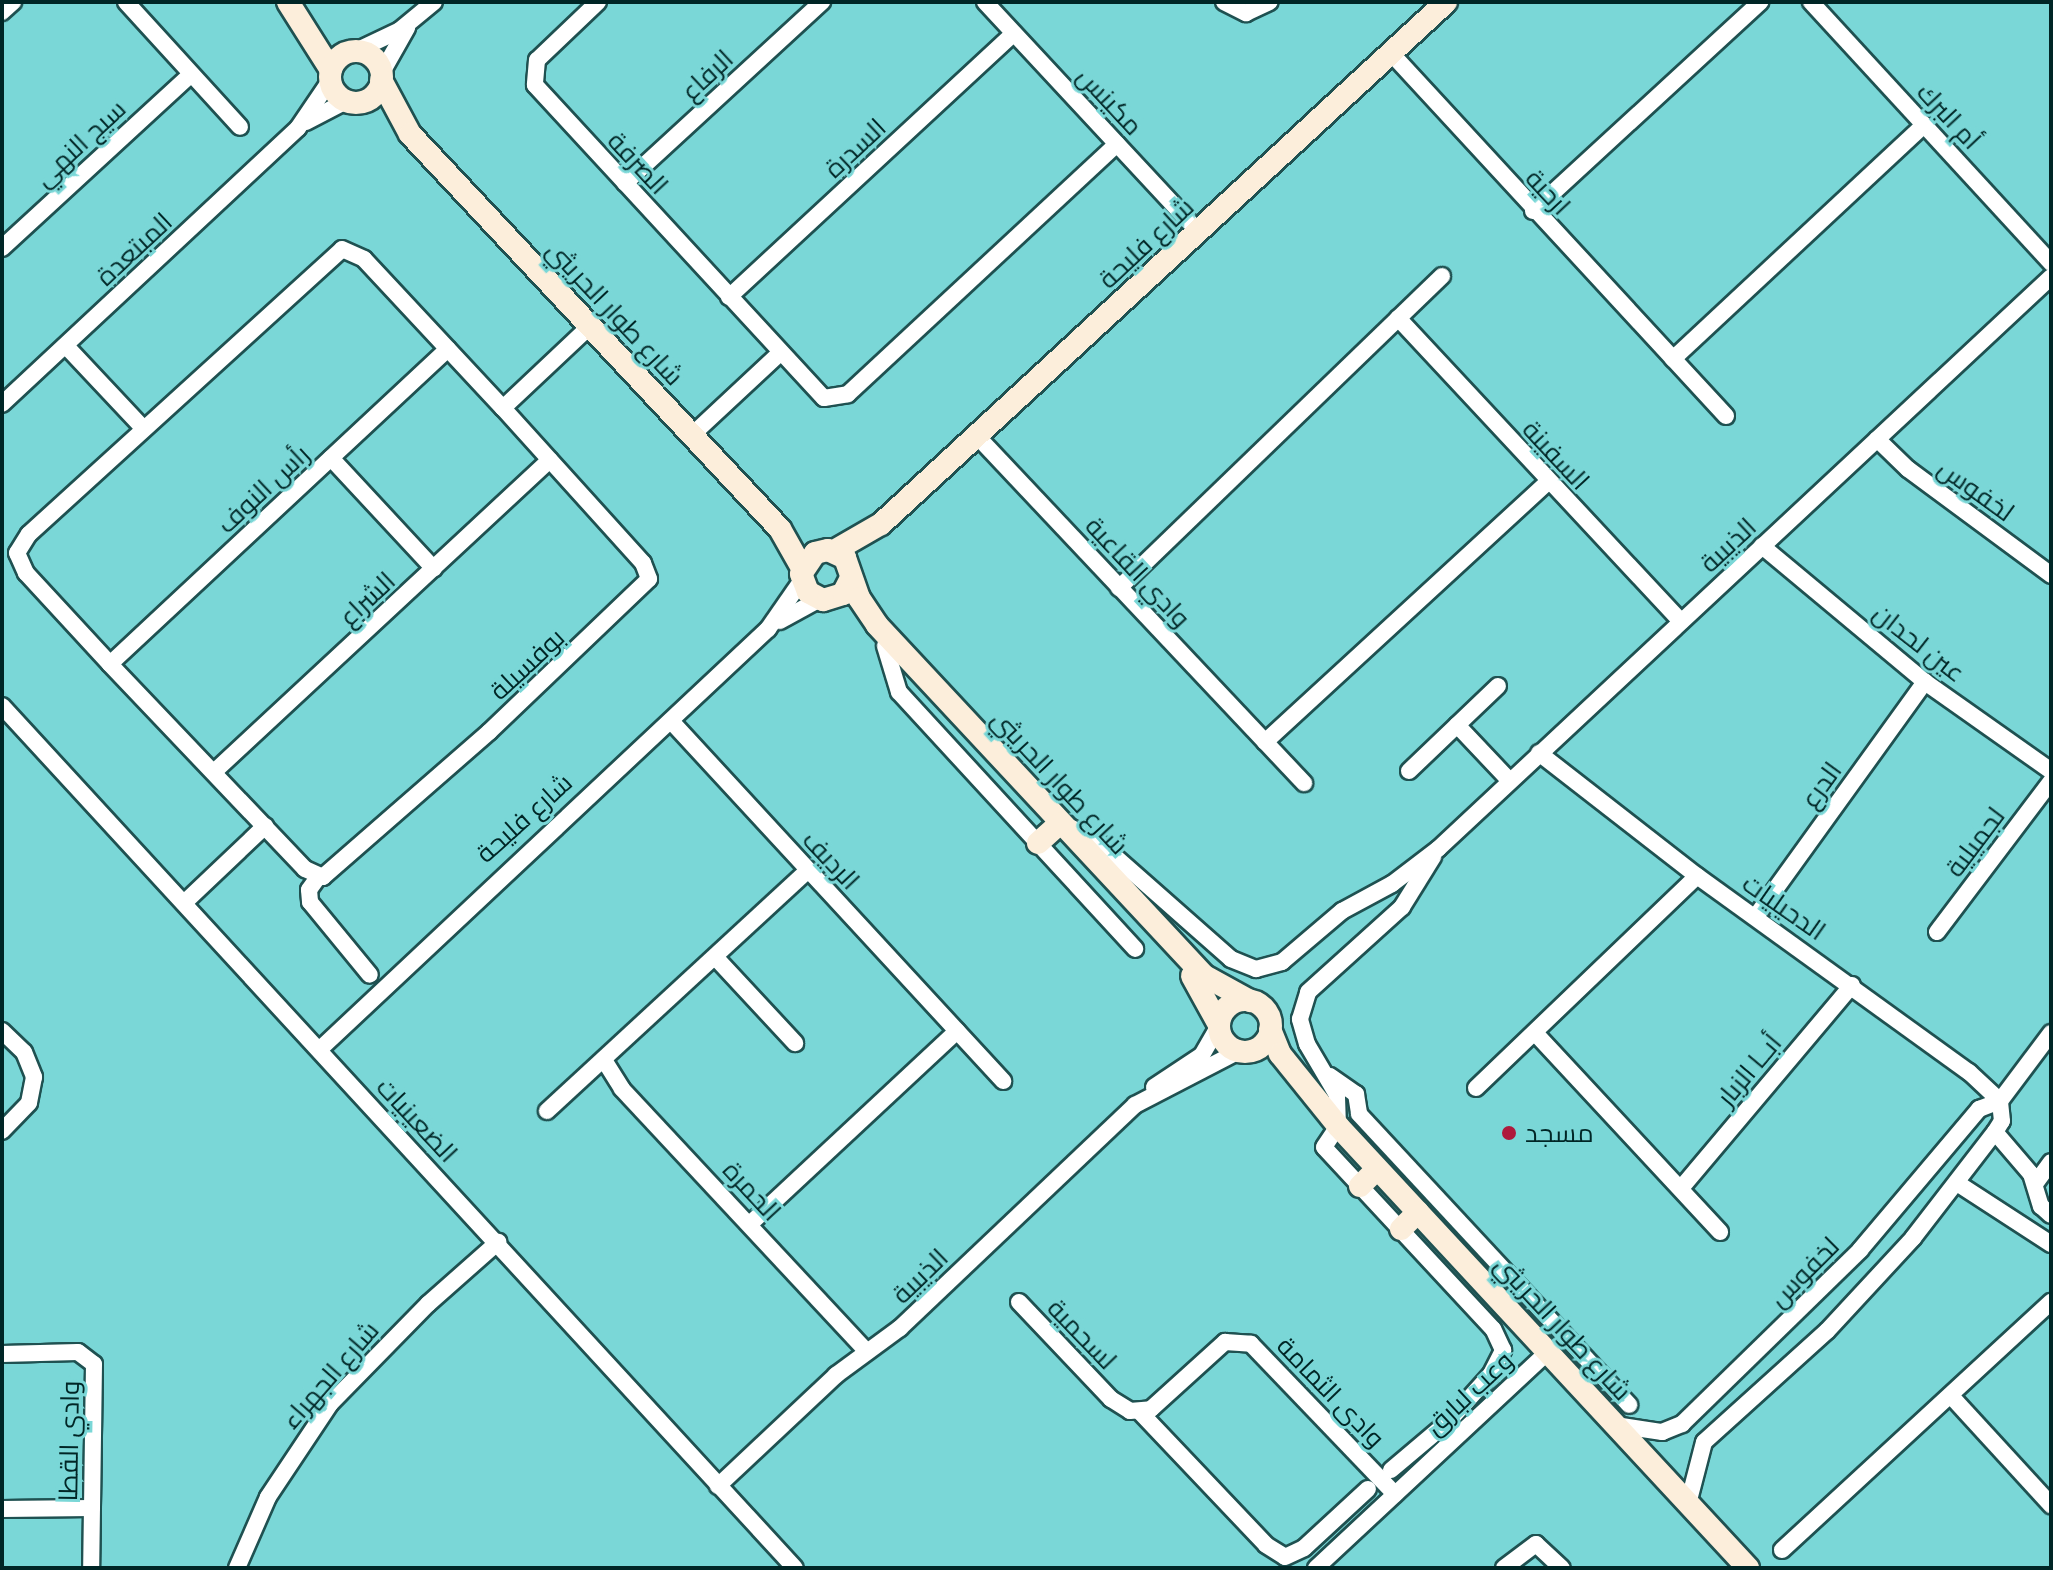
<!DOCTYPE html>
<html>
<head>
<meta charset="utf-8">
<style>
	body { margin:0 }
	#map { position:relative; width:2053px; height:1570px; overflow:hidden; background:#7ad7d7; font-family:Ubuntu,Cairo,sans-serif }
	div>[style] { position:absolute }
	.roads { filter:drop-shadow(2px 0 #1f5151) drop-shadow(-2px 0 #1f5151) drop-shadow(0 2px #1f5151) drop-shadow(0 -2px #1f5151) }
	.street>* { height:16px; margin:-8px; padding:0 8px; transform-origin:8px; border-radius:8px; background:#fff }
	.secondary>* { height:22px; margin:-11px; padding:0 11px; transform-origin:11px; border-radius:11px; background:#fceedb }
	.secondary>.ring { margin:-11px; padding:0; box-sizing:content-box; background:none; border:22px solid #fceedb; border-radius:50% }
	.dots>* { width:22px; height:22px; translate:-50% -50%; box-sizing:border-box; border:4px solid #7ad7d7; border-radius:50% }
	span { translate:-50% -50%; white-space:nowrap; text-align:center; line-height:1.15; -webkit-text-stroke:6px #7ad7d7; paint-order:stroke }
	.street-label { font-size:26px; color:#002626 }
	.poi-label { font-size:26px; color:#002626 }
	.left { translate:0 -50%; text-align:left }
	.frame { position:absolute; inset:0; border:4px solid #002626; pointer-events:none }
</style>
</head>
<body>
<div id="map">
	<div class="roads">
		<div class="street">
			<i style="left:126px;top:2px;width:169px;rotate:47.6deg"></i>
			<i style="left:598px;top:2px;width:84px;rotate:136.4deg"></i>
			<i style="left:537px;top:60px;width:25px;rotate:95deg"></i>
			<i style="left:535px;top:85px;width:426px;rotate:47.3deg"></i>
			<i style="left:824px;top:398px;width:24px;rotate:-9deg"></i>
			<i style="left:848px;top:394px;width:367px;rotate:-42.9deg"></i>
			<i style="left:985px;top:2px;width:314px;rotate:47.1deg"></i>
			<i style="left:1224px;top:2px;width:25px;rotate:27deg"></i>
			<i style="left:1246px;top:13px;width:26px;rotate:-25deg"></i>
			<i style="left:1811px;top:2px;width:355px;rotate:47.4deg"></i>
			<i style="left:2px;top:12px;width:15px;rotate:-42deg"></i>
			<i style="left:356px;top:51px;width:49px;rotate:-25.5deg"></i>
			<i style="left:400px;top:30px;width:44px;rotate:-39.5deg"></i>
			<i style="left:1391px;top:53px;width:494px;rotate:47.3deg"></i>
			<i style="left:381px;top:74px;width:53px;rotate:-60.5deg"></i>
			<i style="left:306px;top:122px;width:45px;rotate:-27.7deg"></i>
			<i style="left:625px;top:183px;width:268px;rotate:-42.6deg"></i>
			<i style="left:1533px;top:211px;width:309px;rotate:-42.6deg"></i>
			<i style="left:2px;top:248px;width:257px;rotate:-42.6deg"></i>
			<i style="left:342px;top:249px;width:24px;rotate:24deg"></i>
			<i style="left:364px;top:259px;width:204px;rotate:47deg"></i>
			<i style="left:503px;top:408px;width:209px;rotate:47.9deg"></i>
			<i style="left:643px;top:563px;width:17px;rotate:69deg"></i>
			<i style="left:649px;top:579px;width:221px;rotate:136.3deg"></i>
			<i style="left:489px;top:732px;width:220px;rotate:138.9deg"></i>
			<i style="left:323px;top:877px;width:20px;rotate:-156deg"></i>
			<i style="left:305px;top:869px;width:283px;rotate:-133.6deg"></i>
			<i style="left:110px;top:664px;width:124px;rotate:-132.7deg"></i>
			<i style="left:26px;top:573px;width:22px;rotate:-114deg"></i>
			<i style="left:17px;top:553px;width:22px;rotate:-58deg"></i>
			<i style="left:29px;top:534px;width:423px;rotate:-42.3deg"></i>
			<i style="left:729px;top:297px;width:388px;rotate:-42.8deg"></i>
			<i style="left:1398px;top:318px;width:415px;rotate:47deg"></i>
			<i style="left:66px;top:346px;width:112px;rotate:46.8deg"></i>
			<i style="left:1673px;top:359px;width:343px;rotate:-43deg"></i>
			<i style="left:2px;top:404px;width:405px;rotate:-43deg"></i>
			<i style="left:298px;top:128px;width:57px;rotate:-55.8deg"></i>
			<i style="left:503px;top:408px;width:118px;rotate:-43.3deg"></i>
			<i style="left:692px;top:435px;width:119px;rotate:-43deg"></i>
			<i style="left:977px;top:436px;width:477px;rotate:46.7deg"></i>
			<i style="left:1877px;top:439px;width:43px;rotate:44.1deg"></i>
			<i style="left:1908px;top:469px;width:178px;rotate:36.5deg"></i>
			<i style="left:331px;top:458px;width:151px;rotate:47.1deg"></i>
			<i style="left:1762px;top:546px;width:212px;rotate:39.8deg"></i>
			<i style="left:1925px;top:682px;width:154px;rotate:35.2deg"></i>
			<i style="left:1119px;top:588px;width:449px;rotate:-44deg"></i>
			<i style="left:780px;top:621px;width:46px;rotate:-28.8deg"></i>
			<i style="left:885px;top:646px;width:48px;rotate:73.1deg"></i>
			<i style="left:899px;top:692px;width:349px;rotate:47.4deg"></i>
			<i style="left:110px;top:664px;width:462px;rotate:-43deg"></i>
			<i style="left:2px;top:706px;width:1171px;rotate:47.39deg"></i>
			<i style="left:671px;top:721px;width:490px;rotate:47.3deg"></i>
			<i style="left:1457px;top:725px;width:77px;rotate:46.6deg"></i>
			<i style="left:1265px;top:742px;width:384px;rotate:-42.6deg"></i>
			<i style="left:1539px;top:753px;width:200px;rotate:37.9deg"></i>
			<i style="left:1697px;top:876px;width:335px;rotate:35.8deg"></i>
			<i style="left:1969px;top:1072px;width:42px;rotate:43.1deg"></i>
			<i style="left:215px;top:771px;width:457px;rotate:-42.9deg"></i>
			<i style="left:1409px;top:771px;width:123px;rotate:-43.7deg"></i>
			<i style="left:1065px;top:825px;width:33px;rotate:25deg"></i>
			<i style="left:1095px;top:839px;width:181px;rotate:41.4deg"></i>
			<i style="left:1231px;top:959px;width:27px;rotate:22deg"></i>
			<i style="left:1256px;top:969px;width:27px;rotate:-15deg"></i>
			<i style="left:1282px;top:962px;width:79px;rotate:-40.4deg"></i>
			<i style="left:1342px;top:911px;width:57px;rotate:-28.4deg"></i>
			<i style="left:1392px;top:884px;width:58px;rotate:-37.3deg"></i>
			<i style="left:1438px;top:849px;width:838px;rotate:-43.02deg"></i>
			<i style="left:319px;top:876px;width:17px;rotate:126deg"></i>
			<i style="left:309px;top:890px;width:12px;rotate:85deg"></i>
			<i style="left:310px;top:902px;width:94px;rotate:50.6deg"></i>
			<i style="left:184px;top:903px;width:112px;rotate:-43.5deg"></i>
			<i style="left:1756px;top:916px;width:289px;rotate:-54.2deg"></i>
			<i style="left:1937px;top:932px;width:189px;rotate:-52.9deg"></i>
			<i style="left:717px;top:959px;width:115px;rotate:47.1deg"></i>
			<i style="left:2px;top:1031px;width:30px;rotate:44deg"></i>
			<i style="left:24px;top:1052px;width:27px;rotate:68deg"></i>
			<i style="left:34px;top:1077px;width:26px;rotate:101deg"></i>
			<i style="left:29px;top:1103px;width:39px;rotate:134deg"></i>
			<i style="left:1537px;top:1035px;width:269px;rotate:47.1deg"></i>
			<i style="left:319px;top:1050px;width:616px;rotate:-43.16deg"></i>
			<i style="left:768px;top:629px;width:60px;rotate:-55.2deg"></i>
			<i style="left:604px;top:1060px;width:34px;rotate:58deg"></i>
			<i style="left:622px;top:1089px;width:359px;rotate:47deg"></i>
			<i style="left:1330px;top:1076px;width:32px;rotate:35deg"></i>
			<i style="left:1356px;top:1094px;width:20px;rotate:81deg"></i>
			<i style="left:1359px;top:1114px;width:397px;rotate:47.1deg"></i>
			<i style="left:1154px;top:1087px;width:58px;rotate:-33.7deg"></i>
			<i style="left:1202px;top:1055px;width:34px;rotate:-60deg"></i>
			<i style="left:1476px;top:1088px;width:306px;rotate:-43.8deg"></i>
			<i style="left:547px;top:1111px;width:355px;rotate:-42.7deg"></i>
			<i style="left:1995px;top:1132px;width:55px;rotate:49.4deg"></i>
			<i style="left:2031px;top:1174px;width:34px;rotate:73deg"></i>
			<i style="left:2041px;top:1206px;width:13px;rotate:42deg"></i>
			<i style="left:1957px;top:1183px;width:112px;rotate:33deg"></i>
			<i style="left:2035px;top:1184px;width:27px;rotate:-54deg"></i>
			<i style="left:1682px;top:1187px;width:264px;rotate:-49.9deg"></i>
			<i style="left:750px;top:1224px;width:283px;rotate:-43deg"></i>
			<i style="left:1019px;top:1302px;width:134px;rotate:46.5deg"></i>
			<i style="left:1111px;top:1399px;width:22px;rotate:32deg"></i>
			<i style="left:1130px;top:1411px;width:21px;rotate:-5deg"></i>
			<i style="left:1151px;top:1409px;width:100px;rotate:-42.2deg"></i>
			<i style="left:1225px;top:1342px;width:26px;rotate:4deg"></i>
			<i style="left:1251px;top:1344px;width:208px;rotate:46.2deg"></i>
			<i style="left:2px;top:1354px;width:76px;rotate:-1.5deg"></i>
			<i style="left:78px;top:1352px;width:20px;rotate:37deg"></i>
			<i style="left:94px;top:1364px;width:204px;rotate:90.8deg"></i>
			<i style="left:1952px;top:1397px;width:147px;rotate:47.5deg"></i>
			<i style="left:1140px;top:1412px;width:183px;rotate:46.5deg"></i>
			<i style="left:1266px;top:1545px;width:22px;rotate:32deg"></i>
			<i style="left:1285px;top:1557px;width:21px;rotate:-25deg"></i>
			<i style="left:1304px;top:1548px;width:87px;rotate:-42.7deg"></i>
			<i style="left:1615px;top:1425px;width:48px;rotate:8.5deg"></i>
			<i style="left:1662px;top:1432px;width:22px;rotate:-22deg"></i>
			<i style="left:1682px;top:1424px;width:249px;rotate:-44.3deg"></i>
			<i style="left:1860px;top:1250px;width:185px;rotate:-49.8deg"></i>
			<i style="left:1979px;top:1109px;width:22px;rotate:-21deg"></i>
			<i style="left:1391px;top:1470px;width:75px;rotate:-40.1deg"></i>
			<i style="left:1448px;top:1422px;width:64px;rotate:-48.1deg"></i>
			<i style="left:1491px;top:1374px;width:27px;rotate:-63deg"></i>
			<i style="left:1503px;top:1350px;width:23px;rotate:-115deg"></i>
			<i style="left:1493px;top:1329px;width:248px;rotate:-132.9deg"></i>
			<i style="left:1324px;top:1147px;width:25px;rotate:-56deg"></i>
			<i style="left:1338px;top:1126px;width:31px;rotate:-92deg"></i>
			<i style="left:1337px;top:1095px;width:59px;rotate:-120.5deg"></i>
			<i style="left:1307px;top:1044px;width:26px;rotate:-106deg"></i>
			<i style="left:1300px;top:1019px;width:28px;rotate:-73deg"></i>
			<i style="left:1308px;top:992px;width:127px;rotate:-42.1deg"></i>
			<i style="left:1402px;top:907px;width:59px;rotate:-58.2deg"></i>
			<i style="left:718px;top:1486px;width:162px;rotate:-43.2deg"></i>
			<i style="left:836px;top:1375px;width:79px;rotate:-36.3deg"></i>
			<i style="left:900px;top:1328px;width:324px;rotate:-43.5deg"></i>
			<i style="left:1135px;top:1105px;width:117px;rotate:-27.4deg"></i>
			<i style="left:1688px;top:1504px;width:64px;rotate:-75.5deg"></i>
			<i style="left:1704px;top:1442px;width:166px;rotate:-42.1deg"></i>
			<i style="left:1827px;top:1331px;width:127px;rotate:-47.2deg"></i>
			<i style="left:1913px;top:1238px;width:134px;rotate:-52.3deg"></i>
			<i style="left:1995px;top:1132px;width:13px;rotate:-58deg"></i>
			<i style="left:2002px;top:1121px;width:20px;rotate:-96deg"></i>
			<i style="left:2000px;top:1101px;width:85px;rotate:-53.1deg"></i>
			<i style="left:2px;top:1509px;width:90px;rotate:-0.6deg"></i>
			<i style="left:1782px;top:1550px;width:366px;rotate:-42.7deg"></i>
			<i style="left:237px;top:1568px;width:77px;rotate:-66.4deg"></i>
			<i style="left:268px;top:1497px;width:112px;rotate:-56.3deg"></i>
			<i style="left:330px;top:1404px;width:140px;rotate:-45.6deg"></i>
			<i style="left:428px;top:1304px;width:94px;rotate:-41.5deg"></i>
			<i style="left:1316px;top:1568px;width:317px;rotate:-43deg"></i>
			<i style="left:1504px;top:1568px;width:40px;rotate:-37deg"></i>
			<i style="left:1536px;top:1544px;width:35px;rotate:43deg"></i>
		</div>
		<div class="secondary">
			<i style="left:288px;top:2px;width:80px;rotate:57.7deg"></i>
			<i class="ring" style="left:330px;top:51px;width:30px;height:30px"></i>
			<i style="left:381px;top:80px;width:61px;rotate:61.8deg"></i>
			<i style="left:410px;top:134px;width:541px;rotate:46.87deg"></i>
			<i style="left:780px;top:529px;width:45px;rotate:60.6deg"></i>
			<i style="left:834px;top:551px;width:54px;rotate:-29.9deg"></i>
			<i style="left:881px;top:524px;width:769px;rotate:-42.73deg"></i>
			<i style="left:851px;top:578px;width:18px;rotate:117deg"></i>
			<i style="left:843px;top:594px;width:21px;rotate:163deg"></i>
			<i style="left:823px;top:600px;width:17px;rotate:-152deg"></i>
			<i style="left:808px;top:592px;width:19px;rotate:-111deg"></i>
			<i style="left:801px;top:574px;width:25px;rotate:-56deg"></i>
			<i style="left:815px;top:553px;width:13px;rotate:-13deg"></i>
			<i style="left:828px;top:550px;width:19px;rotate:25deg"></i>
			<i style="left:845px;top:558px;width:42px;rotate:70.7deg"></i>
			<i style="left:859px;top:598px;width:32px;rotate:56deg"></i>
			<i style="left:877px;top:625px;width:478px;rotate:47deg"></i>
			<i style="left:1203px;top:975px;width:54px;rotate:29deg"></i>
			<i style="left:1038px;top:843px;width:30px;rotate:-42deg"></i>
			<i style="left:1192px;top:976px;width:56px;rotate:61.1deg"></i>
			<i class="ring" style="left:1219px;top:1000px;width:30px;height:30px"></i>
			<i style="left:1270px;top:1029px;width:27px;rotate:68deg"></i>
			<i style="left:1280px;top:1054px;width:92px;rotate:51.1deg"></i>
			<i style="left:1338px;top:1126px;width:603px;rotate:47.15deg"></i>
			<i style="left:1360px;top:1186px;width:24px;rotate:-45deg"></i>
			<i style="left:1401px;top:1229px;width:24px;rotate:-45deg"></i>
		</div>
	</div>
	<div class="dots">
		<i style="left:1509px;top:1133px;background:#ae1a3c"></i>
	</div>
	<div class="street-label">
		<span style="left:707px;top:75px;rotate:-43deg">الرفاع</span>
		<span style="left:1110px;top:101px;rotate:47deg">مكينس</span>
		<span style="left:1949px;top:116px;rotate:47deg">أم البرك</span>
		<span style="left:80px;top:143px;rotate:-43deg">سيج النهي</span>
		<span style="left:855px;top:148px;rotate:-43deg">السدرة</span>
		<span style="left:638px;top:163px;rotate:47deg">الصرفة</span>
		<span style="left:1548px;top:192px;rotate:47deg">ارحية</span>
		<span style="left:1146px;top:243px;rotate:-43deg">شارع فليحة</span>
		<span style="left:134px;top:249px;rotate:-43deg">المبتعدة</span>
		<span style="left:615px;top:313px;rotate:47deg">شارع طوار الحريثي</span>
		<span style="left:1556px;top:455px;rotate:47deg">السفينة</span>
		<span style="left:263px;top:489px;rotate:-43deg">رأس النوف</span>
		<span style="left:1976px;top:490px;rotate:36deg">لخفوس</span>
		<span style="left:1728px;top:545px;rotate:-43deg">الذيبية</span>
		<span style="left:1138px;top:572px;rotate:47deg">وادي القاعية</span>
		<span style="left:367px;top:599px;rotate:-43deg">الشراع</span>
		<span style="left:1919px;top:643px;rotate:38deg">عين لحدان</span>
		<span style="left:527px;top:664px;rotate:-43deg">بوفسيلة</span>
		<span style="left:1060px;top:782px;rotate:47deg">شارع طوار الحريثي</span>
		<span style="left:1821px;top:785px;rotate:-54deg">الدرع</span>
		<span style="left:524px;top:818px;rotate:-42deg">شارع فليحة</span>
		<span style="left:1975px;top:842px;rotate:-53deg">لجميلية</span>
		<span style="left:831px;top:860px;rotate:47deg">الرديف</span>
		<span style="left:1784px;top:907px;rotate:35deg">الدحيليات</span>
		<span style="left:1749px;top:1070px;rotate:-50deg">أبــا الزبار</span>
		<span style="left:417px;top:1120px;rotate:47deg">الضعينيات</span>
		<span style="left:752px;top:1191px;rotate:47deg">الحمرة</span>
		<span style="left:1804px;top:1272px;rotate:-45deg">لخفوس</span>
		<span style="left:920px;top:1276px;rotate:-44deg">الذيبية</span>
		<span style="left:1563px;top:1328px;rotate:47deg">شارع طوار الحريثي</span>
		<span style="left:1082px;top:1334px;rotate:46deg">لسحمية</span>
		<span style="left:330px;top:1375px;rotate:-49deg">شارع الجهراء</span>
		<span style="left:1331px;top:1392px;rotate:46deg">وادى الثمامة</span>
		<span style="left:1469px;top:1393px;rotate:-43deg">وعب لبارق</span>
		<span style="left:69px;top:1441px;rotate:-89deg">وادي القطا</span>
	</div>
	<div class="poi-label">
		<span class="left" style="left:1525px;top:1133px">مسجد</span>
	</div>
	<div class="frame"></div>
</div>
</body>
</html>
